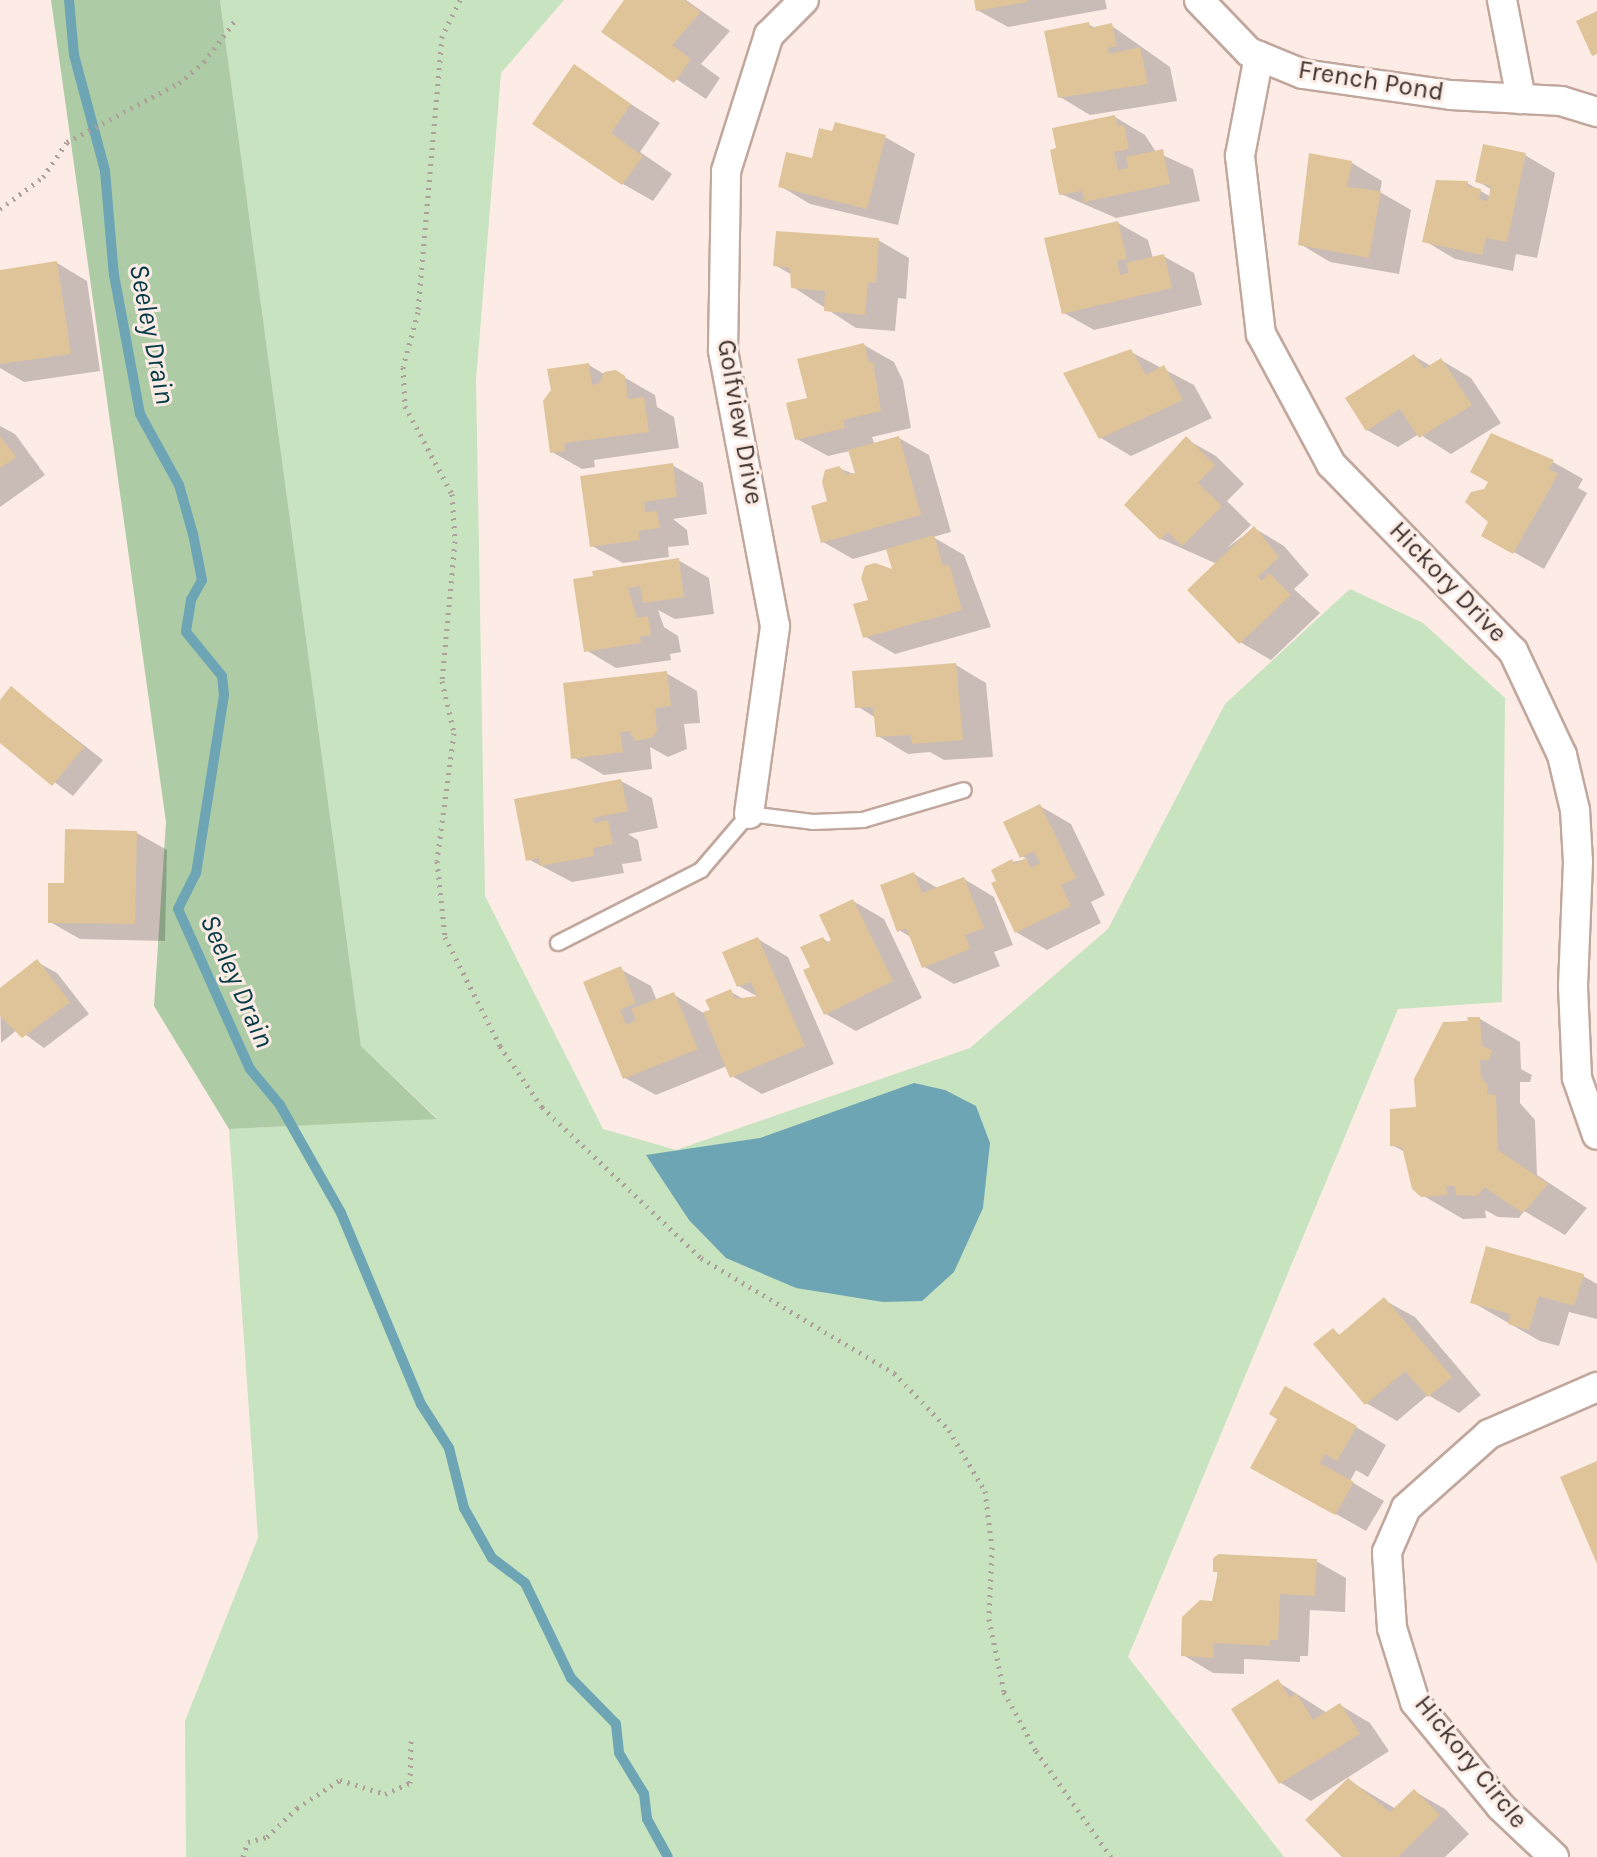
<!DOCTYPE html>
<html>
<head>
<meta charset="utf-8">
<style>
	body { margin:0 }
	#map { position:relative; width:1597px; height:1857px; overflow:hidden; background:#fcece5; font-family:Karla,sans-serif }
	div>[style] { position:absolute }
	.green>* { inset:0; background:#c7e3bf }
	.forest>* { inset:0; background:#adcca5 }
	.water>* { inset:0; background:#6da5b5 }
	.shadow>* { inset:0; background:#0003 }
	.stream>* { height:10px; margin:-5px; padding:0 5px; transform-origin:5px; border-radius:5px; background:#6da5b5 }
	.building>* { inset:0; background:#dfc49a }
	.path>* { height:5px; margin-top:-2.5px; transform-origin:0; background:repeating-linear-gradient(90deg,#ad9f99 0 2px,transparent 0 8px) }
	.roads { filter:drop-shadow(2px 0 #c1a79d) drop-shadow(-2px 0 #c1a79d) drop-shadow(0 2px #c1a79d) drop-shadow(0 -2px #c1a79d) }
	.lane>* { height:14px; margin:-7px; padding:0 7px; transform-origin:7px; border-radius:7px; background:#fff }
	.street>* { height:28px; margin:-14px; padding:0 14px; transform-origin:14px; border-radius:14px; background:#fff }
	span { translate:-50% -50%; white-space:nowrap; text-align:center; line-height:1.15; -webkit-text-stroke:6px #fcece5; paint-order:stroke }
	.street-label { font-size:26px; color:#3d322e }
	.water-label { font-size:28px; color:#063c48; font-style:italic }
</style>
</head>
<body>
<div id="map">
	<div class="green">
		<i style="clip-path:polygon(220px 0,564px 0,501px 73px,476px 380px,485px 896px,603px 1129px,676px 1150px,970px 1048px,1108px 929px,1225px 704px,1350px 589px,1423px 623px,1505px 698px,1502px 1002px,1398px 1009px,1128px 1657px,1284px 1857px,186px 1857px,185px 1721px,258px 1538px,229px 1129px,437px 1118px,361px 1046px)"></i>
	</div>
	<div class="forest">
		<i style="clip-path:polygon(51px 0,220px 0,361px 1046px,437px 1119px,229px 1129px,154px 1006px,166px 822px)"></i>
	</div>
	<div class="water">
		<i style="clip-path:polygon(914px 1083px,945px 1090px,976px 1106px,990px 1143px,983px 1208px,954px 1272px,922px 1301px,883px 1302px,796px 1288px,726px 1258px,689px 1220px,646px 1155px,760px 1138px)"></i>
	</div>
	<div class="shadow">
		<i style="clip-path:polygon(626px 0,686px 0,730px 31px,701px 64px,720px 78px,706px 99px,604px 31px)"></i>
		<i style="clip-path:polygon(976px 0,1105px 0,1107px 9px,1008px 27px,977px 10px)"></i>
		<i style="clip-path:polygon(1088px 24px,1097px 29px,1112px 26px,1170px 67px,1177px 101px,1090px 115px,1060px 97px)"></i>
		<i style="clip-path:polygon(574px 67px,660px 123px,640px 152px,672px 174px,653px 201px,623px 184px)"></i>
		<i style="clip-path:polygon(1115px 117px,1145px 135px,1156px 152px,1193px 169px,1200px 201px,1116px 218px,1061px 194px)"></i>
		<i style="clip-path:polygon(885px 137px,915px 154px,898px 225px,810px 204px,780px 186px,814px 160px)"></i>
		<i style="clip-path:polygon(1525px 155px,1555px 173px,1537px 258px,1516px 254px,1513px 271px,1455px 259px,1425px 241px,1467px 183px,1491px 197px,1492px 190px,1477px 181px)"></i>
		<i style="clip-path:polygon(1352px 163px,1382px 181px,1380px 192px,1411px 210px,1399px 274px,1330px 262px,1300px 244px)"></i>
		<i style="clip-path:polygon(1118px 223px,1148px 240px,1153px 258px,1163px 256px,1194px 273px,1202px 305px,1094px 330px,1064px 313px)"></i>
		<i style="clip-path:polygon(878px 240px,909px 258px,906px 299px,898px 298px,895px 331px,856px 328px,793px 287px,792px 275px,775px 265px)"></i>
		<i style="clip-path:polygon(57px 263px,87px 281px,100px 371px,24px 382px,0 368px,0 272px)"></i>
		<i style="clip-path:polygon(864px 345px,894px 362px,903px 381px,911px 428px,872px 437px,875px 445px,899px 438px,929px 455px,951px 532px,933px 537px,964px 555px,991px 627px,895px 654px,864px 636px,870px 601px,895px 573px,888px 549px,853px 559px,823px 542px,838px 468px,857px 475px,850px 451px,828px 456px,797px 439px,809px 400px)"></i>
		<i style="clip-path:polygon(1131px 352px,1194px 385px,1212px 418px,1131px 456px,1101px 438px)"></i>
		<i style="clip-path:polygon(1414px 356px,1431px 366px,1441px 360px,1471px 378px,1501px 423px,1451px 454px,1419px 434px,1398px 447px,1367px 430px)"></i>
		<i style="clip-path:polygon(589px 365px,604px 374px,615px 372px,655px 395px,657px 407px,674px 417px,679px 448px,594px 460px,595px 467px,582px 469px,552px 452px)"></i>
		<i style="clip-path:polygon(0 426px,15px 434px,45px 475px,0 507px)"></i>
		<i style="clip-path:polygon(1186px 439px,1216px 456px,1244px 484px,1227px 501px,1251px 525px,1227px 548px,1254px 528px,1284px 546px,1309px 575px,1294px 589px,1320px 613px,1271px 660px,1240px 642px,1217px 564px,1161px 539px)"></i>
		<i style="clip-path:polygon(1553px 462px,1583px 479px,1578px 488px,1587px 493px,1544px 569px,1483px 535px,1491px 522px,1485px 490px)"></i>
		<i style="clip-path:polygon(672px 465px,703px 483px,707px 514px,673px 519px,687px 530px,689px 545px,668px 547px,669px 557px,623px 563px,592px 546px)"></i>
		<i style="clip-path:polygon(678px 560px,709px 578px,714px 614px,675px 619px,658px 610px,664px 627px,678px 636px,681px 652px,670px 654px,671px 660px,616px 668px,586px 650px,575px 581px)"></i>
		<i style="clip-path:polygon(956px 665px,986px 683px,993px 757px,944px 760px,930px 752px,908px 754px,878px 736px,876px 718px,857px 706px)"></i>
		<i style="clip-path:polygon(666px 673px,697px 691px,700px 723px,684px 724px,687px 749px,668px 757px,650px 747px,652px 769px,604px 775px,573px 757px)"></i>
		<i style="clip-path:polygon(12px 689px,103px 760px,73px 796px,0 741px,0 703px)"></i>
		<i style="clip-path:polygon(621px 781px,652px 798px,658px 828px,628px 834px,638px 840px,642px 861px,622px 864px,624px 873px,572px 882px,528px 859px)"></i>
		<i style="clip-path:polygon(1040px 806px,1071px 824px,1105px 895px,1091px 902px,1101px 923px,1047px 950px,1016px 932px,999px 882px,1012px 862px,1027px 859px,1022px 856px)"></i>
		<i style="clip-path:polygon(137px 833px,167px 850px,165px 941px,80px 939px,50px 922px,66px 885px)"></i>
		<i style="clip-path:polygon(914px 874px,939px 889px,964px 879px,994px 897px,1013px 945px,994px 952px,1000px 966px,954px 984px,923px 966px,912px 938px,899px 930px)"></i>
		<i style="clip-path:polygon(853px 901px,884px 919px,922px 998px,856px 1031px,826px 1014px,813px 968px,823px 939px,830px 943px)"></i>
		<i style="clip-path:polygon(758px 939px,788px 957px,834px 1064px,762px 1094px,732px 1076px,727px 1066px,656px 1095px,625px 1078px,586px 983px,620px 969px,651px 986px,657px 1001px,673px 994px,705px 1014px,731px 992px,745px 1000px,760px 998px,739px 986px)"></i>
		<i style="clip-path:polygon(37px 962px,57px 973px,89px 1014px,44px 1048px,18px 1029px,1px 1043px,0 989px)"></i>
		<i style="clip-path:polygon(1480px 1019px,1520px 1042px,1521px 1069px,1532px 1075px,1530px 1082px,1520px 1082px,1520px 1103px,1535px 1120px,1537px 1175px,1587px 1208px,1565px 1235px,1524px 1211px,1519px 1218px,1498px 1217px,1485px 1210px,1486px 1218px,1463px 1219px,1422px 1195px,1405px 1152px,1392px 1145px,1418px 1109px,1444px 1024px)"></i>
		<i style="clip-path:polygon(1583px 1276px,1597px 1284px,1597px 1319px,1569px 1312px,1559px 1346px,1540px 1341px,1472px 1302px)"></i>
		<i style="clip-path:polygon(1384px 1300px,1415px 1317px,1481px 1395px,1459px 1413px,1428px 1395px,1397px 1421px,1366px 1403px,1333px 1331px,1342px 1336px)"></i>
		<i style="clip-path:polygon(1356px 1427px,1386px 1445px,1368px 1477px,1356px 1470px,1350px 1481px,1384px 1501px,1366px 1531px,1253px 1467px)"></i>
		<i style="clip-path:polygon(1216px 1560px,1316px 1561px,1346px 1578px,1345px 1612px,1310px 1610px,1308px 1656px,1300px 1656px,1300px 1662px,1244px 1659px,1244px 1674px,1213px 1673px,1183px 1655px,1219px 1590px)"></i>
		<i style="clip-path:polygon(1278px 1682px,1327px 1713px,1340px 1705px,1370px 1723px,1389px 1751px,1311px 1801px,1281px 1783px,1234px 1710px)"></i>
		<i style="clip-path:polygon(1348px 1780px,1396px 1809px,1414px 1791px,1445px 1809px,1469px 1834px,1445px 1857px,1345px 1857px)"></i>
	</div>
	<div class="stream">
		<i style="left:69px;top:0;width:55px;rotate:84.8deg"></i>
		<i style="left:74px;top:55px;width:120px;rotate:75deg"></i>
		<i style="left:105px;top:171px;width:104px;rotate:85.1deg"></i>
		<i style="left:114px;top:275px;width:141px;rotate:79.4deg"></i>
		<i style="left:140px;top:414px;width:81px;rotate:61.2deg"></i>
		<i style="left:179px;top:485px;width:51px;rotate:74.1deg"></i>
		<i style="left:193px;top:534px;width:47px;rotate:78.9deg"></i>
		<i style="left:202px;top:580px;width:23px;rotate:119deg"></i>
		<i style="left:191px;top:600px;width:32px;rotate:99deg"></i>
		<i style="left:186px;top:632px;width:57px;rotate:50.7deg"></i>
		<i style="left:222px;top:676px;width:19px;rotate:84deg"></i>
		<i style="left:224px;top:695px;width:180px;rotate:98.9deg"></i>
		<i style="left:196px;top:873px;width:40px;rotate:116.6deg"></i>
		<i style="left:178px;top:909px;width:175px;rotate:65.8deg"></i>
		<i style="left:250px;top:1069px;width:47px;rotate:50.2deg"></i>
		<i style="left:280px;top:1105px;width:124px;rotate:60.5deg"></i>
		<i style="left:341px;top:1213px;width:207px;rotate:67.3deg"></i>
		<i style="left:421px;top:1404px;width:52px;rotate:57.5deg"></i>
		<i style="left:449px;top:1448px;width:62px;rotate:76deg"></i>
		<i style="left:464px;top:1508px;width:57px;rotate:60.8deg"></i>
		<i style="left:492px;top:1558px;width:41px;rotate:37.1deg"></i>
		<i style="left:525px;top:1583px;width:106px;rotate:64.2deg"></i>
		<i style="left:571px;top:1678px;width:64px;rotate:45.6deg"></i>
		<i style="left:616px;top:1724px;width:29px;rotate:84deg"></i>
		<i style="left:619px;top:1753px;width:48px;rotate:58.6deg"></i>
		<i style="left:644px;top:1794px;width:25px;rotate:83deg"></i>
		<i style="left:647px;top:1819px;width:43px;rotate:61.1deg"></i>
	</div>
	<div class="building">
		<i style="clip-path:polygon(624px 0,684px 0,701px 12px,672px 45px,691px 59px,674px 83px,601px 32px)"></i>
		<i style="clip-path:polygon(974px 0,1027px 0,1027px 2px,976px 11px)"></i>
		<i style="clip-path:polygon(1597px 11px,1597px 54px,1592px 56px,1576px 21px)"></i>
		<i style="clip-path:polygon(1089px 22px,1090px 28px,1112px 23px,1117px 46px,1108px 48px,1109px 54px,1140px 47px,1148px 84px,1058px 98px,1044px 31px)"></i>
		<i style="clip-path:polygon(574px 64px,631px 104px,611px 133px,643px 156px,622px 185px,532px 124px)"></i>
		<i style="clip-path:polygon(1115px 115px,1118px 126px,1124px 125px,1129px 149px,1114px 152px,1118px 170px,1128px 168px,1126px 157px,1163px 149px,1170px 184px,1084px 202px,1082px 191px,1059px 195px,1050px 150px,1056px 148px,1052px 128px)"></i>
		<i style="clip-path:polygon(835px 122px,886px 135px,867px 209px,778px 187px,786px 152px,812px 158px,819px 128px,832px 131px)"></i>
		<i style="clip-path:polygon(1483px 144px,1526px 153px,1507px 242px,1486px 238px,1482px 255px,1422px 242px,1436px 180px,1468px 181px,1467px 186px,1481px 189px,1479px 199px,1488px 201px,1491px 186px,1475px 182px)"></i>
		<i style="clip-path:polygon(1309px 153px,1352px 161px,1347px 187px,1381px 191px,1369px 258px,1298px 245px)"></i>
		<i style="clip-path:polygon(1118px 221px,1127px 259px,1117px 261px,1120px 275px,1129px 273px,1126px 263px,1164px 254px,1172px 288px,1062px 314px,1044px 238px)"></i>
		<i style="clip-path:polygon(776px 231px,879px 238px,876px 283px,868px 282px,865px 315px,824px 311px,825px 291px,791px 288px,790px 268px,773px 266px)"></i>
		<i style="clip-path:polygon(57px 261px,71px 354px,0 364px,0 270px)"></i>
		<i style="clip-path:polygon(864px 343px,869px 363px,873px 362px,881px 411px,843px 420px,845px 428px,795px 440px,786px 403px,807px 398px,797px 359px)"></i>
		<i style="clip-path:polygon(1131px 349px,1146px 375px,1164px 365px,1183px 400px,1099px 439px,1063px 373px)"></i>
		<i style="clip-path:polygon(1414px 354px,1424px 369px,1441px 358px,1472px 405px,1419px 438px,1400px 409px,1366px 431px,1345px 398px)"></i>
		<i style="clip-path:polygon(589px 363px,592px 385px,600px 383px,604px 372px,616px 370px,625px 376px,628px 399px,644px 397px,649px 432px,564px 443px,565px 451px,550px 453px,543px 401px,551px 390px,547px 369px)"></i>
		<i style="clip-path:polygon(1491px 433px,1554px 460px,1549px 469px,1558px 474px,1513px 554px,1481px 536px,1488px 522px,1465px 502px,1471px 492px,1484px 489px,1488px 482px,1470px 472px)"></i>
		<i style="clip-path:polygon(0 436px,16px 457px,0 468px)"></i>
		<i style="clip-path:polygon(899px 436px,921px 515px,821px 543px,811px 506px,827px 501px,822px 482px,825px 470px,839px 466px,847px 475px,855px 473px,848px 450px)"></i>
		<i style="clip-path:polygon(1186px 436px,1215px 465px,1198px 483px,1222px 506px,1182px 546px,1168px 532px,1160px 540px,1124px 505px)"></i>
		<i style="clip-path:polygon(673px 463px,677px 497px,644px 502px,645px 512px,657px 511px,660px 528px,638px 531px,640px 540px,590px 547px,580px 476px)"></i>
		<i style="clip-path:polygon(1254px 526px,1279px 557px,1258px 577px,1262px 581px,1269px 573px,1291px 595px,1239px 644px,1187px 590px)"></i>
		<i style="clip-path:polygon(934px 535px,943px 566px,949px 564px,962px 610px,863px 638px,853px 604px,868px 600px,861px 578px,865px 566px,875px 563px,892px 569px,886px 549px)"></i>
		<i style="clip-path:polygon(679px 558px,684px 597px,643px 603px,640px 586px,628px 588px,637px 618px,648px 616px,651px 635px,640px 637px,641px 643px,584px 652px,573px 579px,593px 576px,592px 571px)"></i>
		<i style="clip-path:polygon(956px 663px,963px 740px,912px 744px,911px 735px,876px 737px,873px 707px,855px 708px,852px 671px)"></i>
		<i style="clip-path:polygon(667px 671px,671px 706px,655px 708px,657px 732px,651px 738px,635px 741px,629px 731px,620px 732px,623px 752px,571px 759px,563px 683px)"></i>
		<i style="clip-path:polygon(11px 686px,84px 747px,52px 786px,0 743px,0 700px)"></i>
		<i style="clip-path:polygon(621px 779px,628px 811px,593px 818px,594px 823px,608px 820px,613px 844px,593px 848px,594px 856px,540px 866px,539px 858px,526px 861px,514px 799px)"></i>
		<i style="clip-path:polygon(1040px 804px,1076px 878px,1061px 885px,1071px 906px,1015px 933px,991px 883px,996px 881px,991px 870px,1012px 859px,1014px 864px,1026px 858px,1031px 868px,1040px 863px,1034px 851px,1020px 858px,1003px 822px)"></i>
		<i style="clip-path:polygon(65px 829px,137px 831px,135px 924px,48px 923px,48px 883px,64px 883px)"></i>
		<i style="clip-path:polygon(914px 872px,922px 893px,964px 877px,984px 928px,965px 935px,970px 949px,922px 968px,906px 928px,897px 932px,880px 885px)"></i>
		<i style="clip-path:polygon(853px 899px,893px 981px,824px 1015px,803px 970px,810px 967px,800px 947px,823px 937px,826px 943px,831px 940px,819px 915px)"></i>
		<i style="clip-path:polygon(758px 937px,805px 1046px,730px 1078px,703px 1012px,710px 1010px,705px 1000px,731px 989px,735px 999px,757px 996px,751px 982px,737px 987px,722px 952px)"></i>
		<i style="clip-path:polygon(37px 959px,70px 1002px,22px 1038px,0 1016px,0 988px)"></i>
		<i style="clip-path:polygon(621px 966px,636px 1003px,620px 1010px,626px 1025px,636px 1020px,631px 1009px,674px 992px,698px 1049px,623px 1079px,583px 982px)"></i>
		<i style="clip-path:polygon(1467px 1017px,1480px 1017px,1482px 1046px,1492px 1050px,1489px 1060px,1480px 1060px,1481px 1078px,1488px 1085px,1487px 1094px,1496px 1095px,1498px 1150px,1548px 1184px,1523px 1213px,1484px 1187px,1478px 1196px,1456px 1195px,1455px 1186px,1446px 1186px,1447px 1195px,1421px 1197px,1412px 1189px,1402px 1147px,1390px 1146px,1390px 1109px,1416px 1107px,1414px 1079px,1443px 1022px,1468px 1021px)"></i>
		<i style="clip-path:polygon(1486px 1246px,1584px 1274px,1574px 1306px,1539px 1296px,1529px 1330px,1508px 1324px,1510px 1314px,1470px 1303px)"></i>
		<i style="clip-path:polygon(1384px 1297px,1452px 1377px,1428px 1397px,1405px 1371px,1365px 1405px,1313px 1344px,1333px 1328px,1339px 1335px)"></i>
		<i style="clip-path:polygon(1285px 1386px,1357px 1426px,1337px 1461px,1325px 1454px,1320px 1463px,1354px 1482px,1335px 1515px,1250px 1468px,1277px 1419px,1269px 1414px)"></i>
		<i style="clip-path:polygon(1597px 1461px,1597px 1564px,1560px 1477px)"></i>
		<i style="clip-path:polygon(1219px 1554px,1317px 1559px,1315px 1596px,1280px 1594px,1278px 1640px,1270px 1640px,1270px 1646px,1214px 1643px,1213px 1658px,1181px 1656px,1182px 1617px,1200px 1600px,1212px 1601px,1218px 1572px,1213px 1572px,1213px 1558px)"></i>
		<i style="clip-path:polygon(1278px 1679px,1290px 1698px,1296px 1693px,1313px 1720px,1340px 1703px,1360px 1734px,1279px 1784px,1231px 1709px)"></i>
		<i style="clip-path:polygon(1348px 1778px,1390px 1812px,1414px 1789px,1440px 1815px,1398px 1857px,1342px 1857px,1305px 1820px)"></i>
	</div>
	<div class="path">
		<i style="left:460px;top:0;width:40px;rotate:116.6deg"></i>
		<i style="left:442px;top:36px;width:277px;rotate:95deg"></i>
		<i style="left:418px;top:312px;width:57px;rotate:105.3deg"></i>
		<i style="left:403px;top:367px;width:39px;rotate:87deg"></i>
		<i style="left:405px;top:406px;width:100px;rotate:61.9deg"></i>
		<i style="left:452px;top:494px;width:47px;rotate:86.3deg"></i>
		<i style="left:455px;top:541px;width:141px;rotate:95.3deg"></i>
		<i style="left:442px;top:681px;width:53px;rotate:77deg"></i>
		<i style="left:454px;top:733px;width:129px;rotate:97.6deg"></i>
		<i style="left:437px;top:861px;width:76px;rotate:84deg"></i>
		<i style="left:445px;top:937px;width:122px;rotate:63.2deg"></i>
		<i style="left:500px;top:1046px;width:74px;rotate:55.5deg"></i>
		<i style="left:542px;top:1107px;width:219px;rotate:43.5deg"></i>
		<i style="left:701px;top:1258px;width:225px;rotate:30.8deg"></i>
		<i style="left:894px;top:1373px;width:79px;rotate:46deg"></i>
		<i style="left:949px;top:1430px;width:71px;rotate:59.5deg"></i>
		<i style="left:985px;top:1491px;width:56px;rotate:82.9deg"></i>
		<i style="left:992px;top:1547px;width:72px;rotate:92.4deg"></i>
		<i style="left:989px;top:1619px;width:75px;rotate:78.4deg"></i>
		<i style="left:1004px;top:1692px;width:67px;rotate:61.5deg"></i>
		<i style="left:1036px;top:1751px;width:130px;rotate:54.7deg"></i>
		<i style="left:0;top:209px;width:54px;rotate:-36.7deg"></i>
		<i style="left:43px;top:177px;width:42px;rotate:-55.6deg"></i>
		<i style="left:67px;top:142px;width:127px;rotate:-27.8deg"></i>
		<i style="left:179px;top:83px;width:33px;rotate:-40deg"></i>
		<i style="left:204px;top:62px;width:55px;rotate:-53.1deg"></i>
		<i style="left:243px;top:1857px;width:16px;rotate:-72deg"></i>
		<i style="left:248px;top:1842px;width:20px;rotate:-15deg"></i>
		<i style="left:267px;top:1837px;width:42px;rotate:-44deg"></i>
		<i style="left:297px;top:1808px;width:51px;rotate:-33.1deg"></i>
		<i style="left:340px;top:1780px;width:47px;rotate:17.3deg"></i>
		<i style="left:385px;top:1794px;width:27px;rotate:-24deg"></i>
		<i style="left:410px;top:1783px;width:42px;rotate:-88.6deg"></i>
	</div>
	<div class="roads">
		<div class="lane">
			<i style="left:558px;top:943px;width:161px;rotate:-27deg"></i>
			<i style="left:701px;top:870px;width:74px;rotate:-49.4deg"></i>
			<i style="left:749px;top:814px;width:64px;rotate:7.1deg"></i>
			<i style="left:813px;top:822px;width:50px;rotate:-2.3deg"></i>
			<i style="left:863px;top:820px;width:105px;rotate:-16.5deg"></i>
		</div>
		<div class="street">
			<i style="left:1199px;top:0;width:72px;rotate:46.1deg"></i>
			<i style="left:1249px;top:52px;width:58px;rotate:22.2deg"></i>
			<i style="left:1303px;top:74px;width:149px;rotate:8.1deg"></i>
			<i style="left:1451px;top:95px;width:110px;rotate:3.1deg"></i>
			<i style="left:1561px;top:101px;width:38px;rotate:17deg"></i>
			<i style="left:1502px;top:0;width:101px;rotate:79.1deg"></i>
			<i style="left:1259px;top:56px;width:102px;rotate:100.8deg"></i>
			<i style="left:1240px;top:156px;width:179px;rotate:83.3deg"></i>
			<i style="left:1261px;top:334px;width:148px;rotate:61.7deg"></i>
			<i style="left:1331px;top:464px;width:261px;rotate:45.8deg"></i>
			<i style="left:1513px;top:651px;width:115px;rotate:64.8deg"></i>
			<i style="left:1562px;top:755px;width:57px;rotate:76.7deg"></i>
			<i style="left:1575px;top:810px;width:52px;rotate:86.7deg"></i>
			<i style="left:1578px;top:862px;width:124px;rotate:92.3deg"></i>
			<i style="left:1573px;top:986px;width:92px;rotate:87.5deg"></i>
			<i style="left:1577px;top:1078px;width:60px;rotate:70.7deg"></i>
			<i style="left:749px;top:814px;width:190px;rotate:-82.1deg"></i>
			<i style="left:775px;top:626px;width:281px;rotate:-100.7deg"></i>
			<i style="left:723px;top:350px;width:179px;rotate:-89deg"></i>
			<i style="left:726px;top:171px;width:143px;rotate:-72.5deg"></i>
			<i style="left:769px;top:35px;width:49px;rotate:-45deg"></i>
			<i style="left:1554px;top:1857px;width:73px;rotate:-136.7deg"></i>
			<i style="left:1501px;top:1807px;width:136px;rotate:-129.3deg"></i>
			<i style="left:1415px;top:1702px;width:77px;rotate:-107.3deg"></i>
			<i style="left:1392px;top:1628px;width:76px;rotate:-93.8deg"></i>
			<i style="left:1387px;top:1552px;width:48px;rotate:-66.6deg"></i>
			<i style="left:1406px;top:1508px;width:111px;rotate:-41.7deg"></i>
			<i style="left:1489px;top:1434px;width:118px;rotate:-23.5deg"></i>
		</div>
	</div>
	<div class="street-label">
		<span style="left:1371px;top:81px;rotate:9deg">French Pond</span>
		<span style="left:740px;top:422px;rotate:80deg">Golfview Drive</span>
		<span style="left:1448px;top:582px;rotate:46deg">Hickory Drive</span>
		<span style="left:1471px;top:1762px;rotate:51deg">Hickory Circle</span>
	</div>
	<div class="water-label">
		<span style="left:152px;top:334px;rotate:79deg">Seeley Drain</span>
		<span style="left:237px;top:981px;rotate:66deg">Seeley Drain</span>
	</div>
</div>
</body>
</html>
